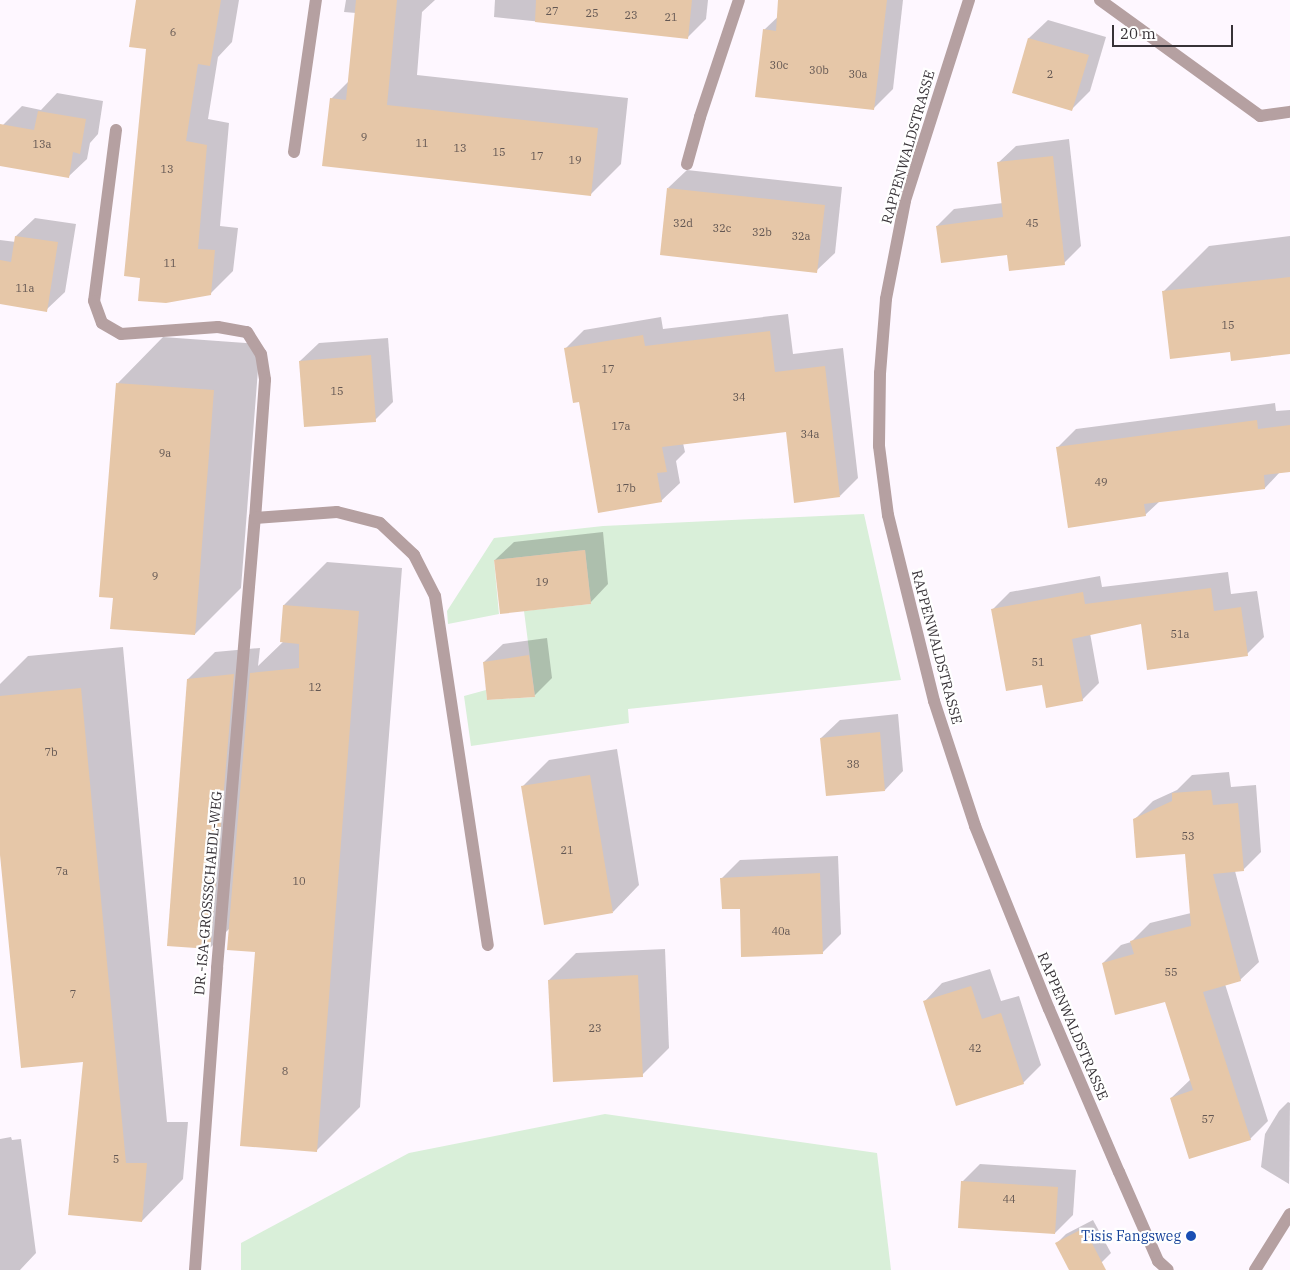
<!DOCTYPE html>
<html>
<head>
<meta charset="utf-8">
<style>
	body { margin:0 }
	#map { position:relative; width:1290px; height:1270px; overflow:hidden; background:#fef7ff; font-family:"IBM Plex Serif",serif }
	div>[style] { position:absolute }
	.green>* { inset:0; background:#d9efd9 }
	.shadow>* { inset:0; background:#0003 }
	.building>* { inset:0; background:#e6c7a8 }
	.minor>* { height:12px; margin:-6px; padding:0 6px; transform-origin:6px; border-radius:6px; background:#b5a0a1 }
	.dots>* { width:14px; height:14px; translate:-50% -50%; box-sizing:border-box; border:2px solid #fff; border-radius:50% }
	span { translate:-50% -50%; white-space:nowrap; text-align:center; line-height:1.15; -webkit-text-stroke:4.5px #fff; paint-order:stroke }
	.number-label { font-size:11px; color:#635753 }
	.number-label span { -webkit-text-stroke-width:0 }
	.street-label { font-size:14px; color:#373237 }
	.transit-label { font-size:14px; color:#164399 }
	.right { translate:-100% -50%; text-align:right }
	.scale { position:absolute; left:1112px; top:25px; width:121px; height:22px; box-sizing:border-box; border:2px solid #373237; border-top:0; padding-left:6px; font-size:15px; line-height:18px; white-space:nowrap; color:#373237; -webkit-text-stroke:4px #fff; paint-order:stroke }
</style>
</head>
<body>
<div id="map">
	<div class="green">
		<i style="clip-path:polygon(864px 514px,901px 680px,628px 709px,629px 723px,471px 746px,464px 696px,486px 690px,487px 700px,535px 697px,524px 611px,591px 604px,585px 550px,494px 560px,499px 614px,448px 624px,447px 611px,494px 538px,603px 526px)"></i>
		<i style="clip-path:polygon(605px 1114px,877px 1153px,891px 1270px,241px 1270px,241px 1243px,409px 1153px)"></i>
	</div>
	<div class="shadow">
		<i style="clip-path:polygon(138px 0,239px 0,232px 42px,218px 57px,208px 119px,229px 123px,220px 226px,238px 228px,233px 271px,210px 294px,166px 302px,147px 48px)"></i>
		<i style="clip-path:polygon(346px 0,435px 0,422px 12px,417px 75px,628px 98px,621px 164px,590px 195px,331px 99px,350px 80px,356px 13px,344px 12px)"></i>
		<i style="clip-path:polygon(495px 0,708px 0,706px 19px,688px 37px,494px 17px)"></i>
		<i style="clip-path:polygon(851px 0,903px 0,893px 89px,874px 108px,764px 30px,784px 11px)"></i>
		<i style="clip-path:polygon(1048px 20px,1106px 37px,1090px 91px,1072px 109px,1014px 92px,1029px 38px)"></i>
		<i style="clip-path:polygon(57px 93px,103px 101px,98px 134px,90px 143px,87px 159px,68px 177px,0 165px,0 142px,3px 125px,22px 106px,41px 110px)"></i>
		<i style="clip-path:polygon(1069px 139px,1081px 246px,1064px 263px,1008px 253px,937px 226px,954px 209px,1003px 203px,998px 163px,1016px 146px)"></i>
		<i style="clip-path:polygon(687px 170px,842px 187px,835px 253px,816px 271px,668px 188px)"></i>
		<i style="clip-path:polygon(35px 218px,76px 224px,65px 292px,46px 310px,0 303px,0 240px,16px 242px,16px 236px)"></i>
		<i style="clip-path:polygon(1290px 236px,1290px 352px,1231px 351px,1163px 292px,1209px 246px)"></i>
		<i style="clip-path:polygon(788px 314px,793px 354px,843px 348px,858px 478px,840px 496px,787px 430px,683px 443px,685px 452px,676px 461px,680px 483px,661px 501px,580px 401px,565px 349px,584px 330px,661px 317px,663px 329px)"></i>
		<i style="clip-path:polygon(163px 337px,260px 344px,241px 588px,195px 634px,114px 597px,101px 595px,118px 383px)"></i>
		<i style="clip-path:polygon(388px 338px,393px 402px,375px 420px,300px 361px,319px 343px)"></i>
		<i style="clip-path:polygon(1275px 403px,1276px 411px,1290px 410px,1290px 471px,1280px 472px,1265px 488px,1160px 501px,1145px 515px,1057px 448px,1076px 429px)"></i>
		<i style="clip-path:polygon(603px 532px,608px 584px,590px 603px,495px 560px,514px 542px)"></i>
		<i style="clip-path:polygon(327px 562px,402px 568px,360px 1107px,317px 1150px,256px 951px,230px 928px,210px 948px,188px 679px,215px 652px,260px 648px,258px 666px,284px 641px,284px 605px)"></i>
		<i style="clip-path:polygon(1228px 572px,1231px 594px,1257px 591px,1264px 637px,1247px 654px,1142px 622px,1090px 633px,1099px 683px,1082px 700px,1043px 684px,993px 609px,1010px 592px,1100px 576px,1102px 587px)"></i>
		<i style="clip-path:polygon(547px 638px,552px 678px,534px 696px,484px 662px,503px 644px)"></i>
		<i style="clip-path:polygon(123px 647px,167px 1122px,188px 1122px,183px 1179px,142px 1221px,0 838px,0 684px,28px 656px)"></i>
		<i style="clip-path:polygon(898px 714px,903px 771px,885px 790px,821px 738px,840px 720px)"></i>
		<i style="clip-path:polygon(617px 749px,639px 885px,613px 912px,522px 787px,549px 760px)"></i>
		<i style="clip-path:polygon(1229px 772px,1231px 787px,1256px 785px,1261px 852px,1243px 870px,1235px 871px,1259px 962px,1240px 980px,1225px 984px,1268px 1121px,1250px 1139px,1171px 1098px,1191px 1079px,1166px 1000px,1103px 963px,1121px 945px,1131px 942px,1150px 923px,1191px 913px,1186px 852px,1135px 819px,1153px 801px,1177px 790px,1192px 775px)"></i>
		<i style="clip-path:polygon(838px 856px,841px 934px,823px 952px,741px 908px,722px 878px,740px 860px)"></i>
		<i style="clip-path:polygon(665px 949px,669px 1048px,642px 1075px,549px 980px,576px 953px)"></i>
		<i style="clip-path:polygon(990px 969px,1001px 1001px,1019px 996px,1041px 1065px,1023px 1083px,924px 1002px,942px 983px)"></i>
		<i style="clip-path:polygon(1288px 1102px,1290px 1103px,1289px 1184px,1261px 1167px,1265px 1134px,1279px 1111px)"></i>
		<i style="clip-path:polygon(11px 1137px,12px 1140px,21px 1139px,36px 1253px,20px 1270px,0 1270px,0 1139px)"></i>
		<i style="clip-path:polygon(980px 1164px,1076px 1170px,1073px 1215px,1055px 1233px,962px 1182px)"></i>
		<i style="clip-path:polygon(1093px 1220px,1111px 1253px,1102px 1262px,1085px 1270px,1071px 1270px,1057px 1243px,1066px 1234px)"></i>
	</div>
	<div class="building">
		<i style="clip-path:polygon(136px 0,221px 0,210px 66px,198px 64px,186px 141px,207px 145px,198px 249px,215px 250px,211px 295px,166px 303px,138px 301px,140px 278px,124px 276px,146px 49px,129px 47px)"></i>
		<i style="clip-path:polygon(356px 0,397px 0,387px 105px,598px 128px,591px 196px,322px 166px,330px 98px,346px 100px)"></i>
		<i style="clip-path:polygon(536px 0,692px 0,688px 39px,535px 22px)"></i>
		<i style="clip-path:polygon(778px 0,887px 0,874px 110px,755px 97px,763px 29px,776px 31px)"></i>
		<i style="clip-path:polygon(1028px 38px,1089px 55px,1072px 111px,1012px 93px)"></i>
		<i style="clip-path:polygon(38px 111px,86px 119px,80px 154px,73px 152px,69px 178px,0 166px,0 124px,34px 130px)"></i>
		<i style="clip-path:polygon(1053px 156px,1065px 265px,1009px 271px,1007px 255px,941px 263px,936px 226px,1003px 217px,997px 162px)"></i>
		<i style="clip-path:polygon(667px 188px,825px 205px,817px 273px,660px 255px)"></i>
		<i style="clip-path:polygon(15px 236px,58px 242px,47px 312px,0 304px,0 260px,11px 262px)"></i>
		<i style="clip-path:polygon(1290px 277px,1290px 354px,1231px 361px,1230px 352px,1170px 359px,1162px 291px)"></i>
		<i style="clip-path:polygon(770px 331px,775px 372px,825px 366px,840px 497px,794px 503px,786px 432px,662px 447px,667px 472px,657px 473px,662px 502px,598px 513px,579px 402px,573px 403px,564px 348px,643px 335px,645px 346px)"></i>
		<i style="clip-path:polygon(371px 355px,376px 422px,304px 427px,299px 361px)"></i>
		<i style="clip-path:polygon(116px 383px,214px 390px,195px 635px,110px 629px,113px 598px,99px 597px)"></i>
		<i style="clip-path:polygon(1257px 420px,1258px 429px,1290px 425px,1290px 472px,1264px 475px,1265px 489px,1144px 504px,1146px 516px,1068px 528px,1056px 447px)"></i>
		<i style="clip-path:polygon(585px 550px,591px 604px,500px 614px,494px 560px)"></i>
		<i style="clip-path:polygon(1211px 588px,1214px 611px,1241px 607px,1248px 656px,1147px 670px,1141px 624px,1072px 639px,1083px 701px,1046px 708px,1042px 685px,1006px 691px,991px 609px,1083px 592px,1085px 604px)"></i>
		<i style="clip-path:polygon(283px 605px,359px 611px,317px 1152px,240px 1146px,255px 952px,227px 950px,250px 673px,299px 668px,299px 644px,280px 642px)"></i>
		<i style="clip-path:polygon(529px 655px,535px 697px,487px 700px,483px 662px)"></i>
		<i style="clip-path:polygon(234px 674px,210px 949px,167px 946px,187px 679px)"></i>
		<i style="clip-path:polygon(81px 688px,126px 1163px,147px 1163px,142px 1222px,68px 1215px,83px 1062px,21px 1068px,0 855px,0 696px)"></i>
		<i style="clip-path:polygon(880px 732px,885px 791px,826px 796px,820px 738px)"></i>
		<i style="clip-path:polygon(590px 775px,613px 913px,544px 925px,521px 786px)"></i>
		<i style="clip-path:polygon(1211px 790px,1213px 805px,1238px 803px,1244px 871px,1213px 874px,1241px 981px,1203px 992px,1251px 1140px,1189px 1159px,1170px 1098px,1193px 1090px,1165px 1002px,1115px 1015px,1102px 963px,1134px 954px,1130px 941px,1191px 926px,1185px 854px,1136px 858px,1133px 819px,1172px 801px,1172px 793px)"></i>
		<i style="clip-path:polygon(820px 873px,823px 954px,741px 957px,740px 909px,722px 909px,720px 878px)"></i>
		<i style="clip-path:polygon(638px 975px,643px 1077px,553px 1082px,548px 980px)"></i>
		<i style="clip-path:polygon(971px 986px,982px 1019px,1001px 1013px,1024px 1084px,956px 1106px,923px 1001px)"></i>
		<i style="clip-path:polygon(961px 1181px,1058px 1187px,1055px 1234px,958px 1228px)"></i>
		<i style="clip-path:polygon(1084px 1228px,1106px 1270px,1069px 1270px,1055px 1243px)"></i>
	</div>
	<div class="minor">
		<i style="left:969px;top:0;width:211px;rotate:107.7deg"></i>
		<i style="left:905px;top:201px;width:100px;rotate:101deg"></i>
		<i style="left:886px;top:299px;width:74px;rotate:94.6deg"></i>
		<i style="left:880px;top:373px;width:73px;rotate:90.8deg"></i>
		<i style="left:879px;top:446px;width:70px;rotate:82.6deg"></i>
		<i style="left:888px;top:515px;width:192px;rotate:76.1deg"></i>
		<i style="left:934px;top:701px;width:132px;rotate:71.8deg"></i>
		<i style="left:975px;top:826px;width:197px;rotate:68deg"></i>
		<i style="left:1049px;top:1009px;width:177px;rotate:66.8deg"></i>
		<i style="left:1119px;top:1172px;width:97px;rotate:66.3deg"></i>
		<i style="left:1158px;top:1261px;width:13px;rotate:42deg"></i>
		<i style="left:1100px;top:0;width:198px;rotate:35.9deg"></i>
		<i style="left:1260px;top:116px;width:30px;rotate:-8deg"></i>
		<i style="left:116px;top:130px;width:172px;rotate:97.3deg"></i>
		<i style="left:94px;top:301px;width:23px;rotate:70deg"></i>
		<i style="left:102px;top:323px;width:22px;rotate:30deg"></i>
		<i style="left:121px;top:334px;width:97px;rotate:-4.1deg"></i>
		<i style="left:218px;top:327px;width:29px;rotate:10deg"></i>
		<i style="left:247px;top:332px;width:26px;rotate:58deg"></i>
		<i style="left:261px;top:354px;width:26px;rotate:81deg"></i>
		<i style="left:265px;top:380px;width:138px;rotate:94.1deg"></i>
		<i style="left:294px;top:152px;width:154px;rotate:-81.8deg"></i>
		<i style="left:687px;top:164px;width:49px;rotate:-74.5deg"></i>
		<i style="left:700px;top:117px;width:123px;rotate:-71.6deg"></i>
		<i style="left:195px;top:1270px;width:303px;rotate:-85.8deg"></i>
		<i style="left:217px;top:968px;width:452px;rotate:-85.2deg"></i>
		<i style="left:255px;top:518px;width:82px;rotate:-4.2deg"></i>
		<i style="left:337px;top:512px;width:44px;rotate:14.3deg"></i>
		<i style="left:380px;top:523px;width:47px;rotate:43.3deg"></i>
		<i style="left:414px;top:555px;width:46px;rotate:62.9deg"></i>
		<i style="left:435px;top:596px;width:353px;rotate:81.4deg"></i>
		<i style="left:1255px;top:1270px;width:66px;rotate:-58deg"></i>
	</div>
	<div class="dots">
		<i style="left:1191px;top:1236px;background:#1a4fb4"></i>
	</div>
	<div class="number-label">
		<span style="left:552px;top:11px">27</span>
		<span style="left:592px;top:13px">25</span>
		<span style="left:631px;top:15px">23</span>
		<span style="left:671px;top:17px">21</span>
		<span style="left:173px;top:32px">6</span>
		<span style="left:779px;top:65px">30c</span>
		<span style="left:819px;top:70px">30b</span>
		<span style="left:858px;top:74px">30a</span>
		<span style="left:1050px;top:74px">2</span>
		<span style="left:364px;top:137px">9</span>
		<span style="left:422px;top:143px">11</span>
		<span style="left:42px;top:144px">13a</span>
		<span style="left:460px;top:148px">13</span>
		<span style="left:499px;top:152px">15</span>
		<span style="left:537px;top:156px">17</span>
		<span style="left:575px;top:160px">19</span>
		<span style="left:167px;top:169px">13</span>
		<span style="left:683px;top:223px">32d</span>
		<span style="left:1032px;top:223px">45</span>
		<span style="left:722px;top:228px">32c</span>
		<span style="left:762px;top:232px">32b</span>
		<span style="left:801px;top:236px">32a</span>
		<span style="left:170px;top:263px">11</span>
		<span style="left:25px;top:288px">11a</span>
		<span style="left:1228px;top:325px">15</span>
		<span style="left:608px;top:369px">17</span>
		<span style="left:337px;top:391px">15</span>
		<span style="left:739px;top:397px">34</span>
		<span style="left:621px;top:426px">17a</span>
		<span style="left:810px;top:434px">34a</span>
		<span style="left:165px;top:453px">9a</span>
		<span style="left:1101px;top:482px">49</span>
		<span style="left:626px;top:488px">17b</span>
		<span style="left:155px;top:576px">9</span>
		<span style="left:542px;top:582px">19</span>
		<span style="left:1180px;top:634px">51a</span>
		<span style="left:1038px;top:662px">51</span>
		<span style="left:315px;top:687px">12</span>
		<span style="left:51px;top:752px">7b</span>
		<span style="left:853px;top:764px">38</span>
		<span style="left:1188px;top:836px">53</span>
		<span style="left:567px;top:850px">21</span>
		<span style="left:62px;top:871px">7a</span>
		<span style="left:299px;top:881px">10</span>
		<span style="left:781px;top:931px">40a</span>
		<span style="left:1171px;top:972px">55</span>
		<span style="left:73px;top:994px">7</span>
		<span style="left:595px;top:1028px">23</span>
		<span style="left:975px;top:1048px">42</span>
		<span style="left:285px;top:1071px">8</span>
		<span style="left:1208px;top:1119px">57</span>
		<span style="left:116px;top:1159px">5</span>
		<span style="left:1009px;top:1199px">44</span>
	</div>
	<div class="street-label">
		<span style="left:908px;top:147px;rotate:-74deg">RAPPENWALDSTRASSE</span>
		<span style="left:937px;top:647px;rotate:75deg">RAPPENWALDSTRASSE</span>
		<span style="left:208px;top:893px;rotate:-85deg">DR.-ISA-GROSSSCHAEDL-WEG</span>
		<span style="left:1073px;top:1026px;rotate:67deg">RAPPENWALDSTRASSE</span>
	</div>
	<div class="transit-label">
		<span class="right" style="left:1181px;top:1236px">Tisis Fangsweg</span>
	</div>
	<div class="scale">20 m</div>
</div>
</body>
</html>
